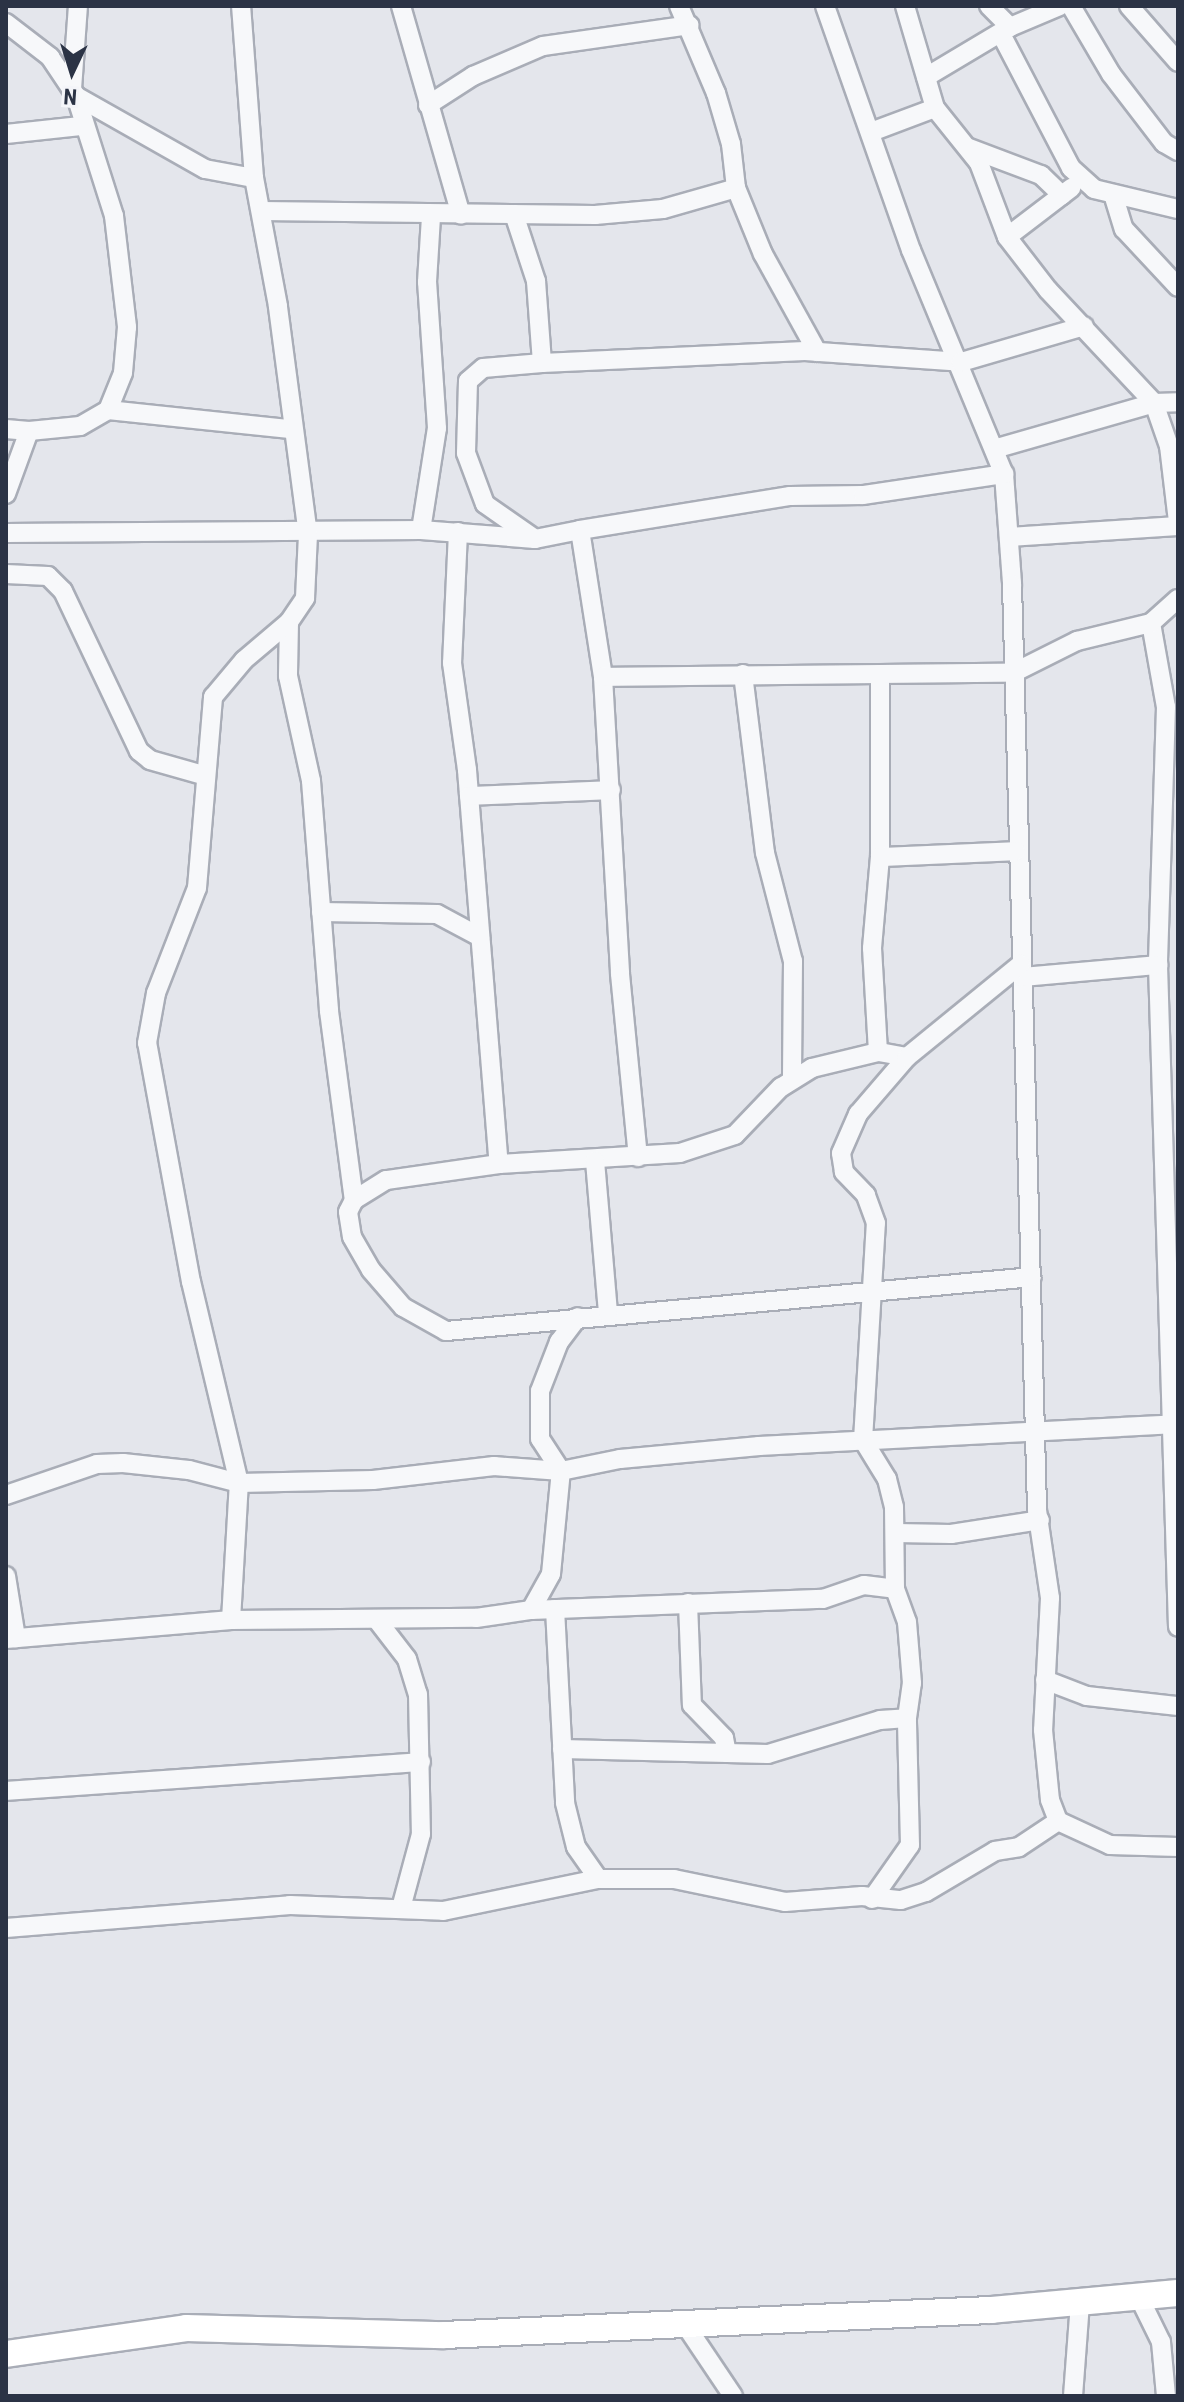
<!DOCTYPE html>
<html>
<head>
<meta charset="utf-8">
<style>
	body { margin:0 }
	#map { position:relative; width:1184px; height:2402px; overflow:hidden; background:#e4e6ec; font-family:"Roboto Condensed",sans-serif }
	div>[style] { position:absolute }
	.roads { filter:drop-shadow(2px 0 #a9adb7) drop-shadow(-2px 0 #a9adb7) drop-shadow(0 2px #a9adb7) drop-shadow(0 -2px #a9adb7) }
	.street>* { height:18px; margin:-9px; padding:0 9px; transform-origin:9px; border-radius:9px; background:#f7f8fa }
	.secondary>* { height:26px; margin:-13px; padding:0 13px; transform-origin:13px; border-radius:13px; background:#fff }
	span { translate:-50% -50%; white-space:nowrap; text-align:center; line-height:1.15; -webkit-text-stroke:6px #f4f5f9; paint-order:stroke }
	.frame { position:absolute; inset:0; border:8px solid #2b3345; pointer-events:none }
	.north { position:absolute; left:32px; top:32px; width:80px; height:80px; -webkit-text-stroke:6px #f4f5f9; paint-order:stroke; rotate:184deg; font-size:22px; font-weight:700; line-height:32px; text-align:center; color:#2b3345 }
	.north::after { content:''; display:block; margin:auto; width:28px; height:36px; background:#2b3345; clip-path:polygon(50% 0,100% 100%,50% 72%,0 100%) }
</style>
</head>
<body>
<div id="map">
	<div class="roads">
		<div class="street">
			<i style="left:401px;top:6px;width:217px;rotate:74deg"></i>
			<i style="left:679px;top:6px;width:95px;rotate:67deg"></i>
			<i style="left:716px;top:93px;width:53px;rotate:73.6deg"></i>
			<i style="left:731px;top:144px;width:44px;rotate:83.5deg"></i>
			<i style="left:736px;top:188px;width:71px;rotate:67.8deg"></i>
			<i style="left:763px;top:254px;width:112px;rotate:61.1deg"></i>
			<i style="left:825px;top:6px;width:259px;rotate:70.6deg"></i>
			<i style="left:911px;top:250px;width:243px;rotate:67.5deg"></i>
			<i style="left:1004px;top:474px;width:110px;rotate:85.8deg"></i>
			<i style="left:1012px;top:584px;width:926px;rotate:88.45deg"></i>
			<i style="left:1037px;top:1510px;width:89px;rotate:81.6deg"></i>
			<i style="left:1050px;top:1598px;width:132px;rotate:93deg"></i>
			<i style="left:1043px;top:1730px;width:70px;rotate:84.3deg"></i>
			<i style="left:1050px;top:1800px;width:22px;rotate:69deg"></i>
			<i style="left:1058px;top:1821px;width:57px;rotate:24.8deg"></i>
			<i style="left:1110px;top:1845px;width:68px;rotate:1.7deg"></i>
			<i style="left:905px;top:6px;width:106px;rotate:73.6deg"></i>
			<i style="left:935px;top:108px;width:70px;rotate:51.3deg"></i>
			<i style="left:979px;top:163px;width:79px;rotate:69.3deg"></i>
			<i style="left:1007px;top:237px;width:67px;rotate:52.3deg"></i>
			<i style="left:1048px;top:290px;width:155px;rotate:46.8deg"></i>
			<i style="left:1154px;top:403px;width:46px;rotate:70.8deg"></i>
			<i style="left:1169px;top:446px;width:76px;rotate:83.2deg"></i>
			<i style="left:989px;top:6px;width:30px;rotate:45deg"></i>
			<i style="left:1071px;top:6px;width:79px;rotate:59.5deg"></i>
			<i style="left:1111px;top:74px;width:87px;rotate:52.5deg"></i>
			<i style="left:1164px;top:143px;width:16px;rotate:30deg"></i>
			<i style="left:1129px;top:6px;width:74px;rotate:48.8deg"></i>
			<i style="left:6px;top:23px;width:56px;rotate:37.7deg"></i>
			<i style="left:50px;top:57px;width:47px;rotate:56.3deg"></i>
			<i style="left:76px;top:96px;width:126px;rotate:72.4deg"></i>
			<i style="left:114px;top:216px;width:112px;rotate:83.3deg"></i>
			<i style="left:127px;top:327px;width:46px;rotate:95deg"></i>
			<i style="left:123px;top:373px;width:40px;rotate:112deg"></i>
			<i style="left:108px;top:410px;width:32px;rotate:150deg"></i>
			<i style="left:80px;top:426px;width:51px;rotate:174.4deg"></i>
			<i style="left:29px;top:431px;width:67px;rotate:110.1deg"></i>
			<i style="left:1001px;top:34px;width:151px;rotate:62.4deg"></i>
			<i style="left:1071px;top:168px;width:31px;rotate:42deg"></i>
			<i style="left:1094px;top:189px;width:86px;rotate:13.4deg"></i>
			<i style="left:926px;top:77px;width:98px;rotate:-30.8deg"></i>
			<i style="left:1010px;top:27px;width:54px;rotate:-22.8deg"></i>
			<i style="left:72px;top:89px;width:83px;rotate:-85.9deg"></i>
			<i style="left:76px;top:96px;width:148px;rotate:29.5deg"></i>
			<i style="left:205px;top:169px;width:50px;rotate:10.4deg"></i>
			<i style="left:428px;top:105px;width:54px;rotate:-32.8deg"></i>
			<i style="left:473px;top:76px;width:76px;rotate:-23.2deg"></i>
			<i style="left:543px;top:46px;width:148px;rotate:-8.1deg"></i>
			<i style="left:871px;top:132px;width:68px;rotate:-20.6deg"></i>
			<i style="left:6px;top:134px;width:75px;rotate:-6.1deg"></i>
			<i style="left:969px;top:148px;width:77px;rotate:20.6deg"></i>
			<i style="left:1041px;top:175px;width:29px;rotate:44deg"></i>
			<i style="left:1113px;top:194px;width:37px;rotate:73deg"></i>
			<i style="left:1124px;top:229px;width:79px;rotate:47deg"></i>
			<i style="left:261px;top:211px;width:334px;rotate:0.7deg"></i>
			<i style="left:595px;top:215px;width:68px;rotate:-5deg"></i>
			<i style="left:663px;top:209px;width:76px;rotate:-16deg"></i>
			<i style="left:514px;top:214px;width:71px;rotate:71.8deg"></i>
			<i style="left:536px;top:281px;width:82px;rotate:85.8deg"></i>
			<i style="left:542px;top:363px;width:59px;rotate:175.2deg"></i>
			<i style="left:483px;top:368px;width:20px;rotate:139deg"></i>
			<i style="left:468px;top:381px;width:72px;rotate:91.6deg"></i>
			<i style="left:466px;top:453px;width:54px;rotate:69.6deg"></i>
			<i style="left:485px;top:504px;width:61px;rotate:35deg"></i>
			<i style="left:1007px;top:237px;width:81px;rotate:-37.4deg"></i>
			<i style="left:542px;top:363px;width:263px;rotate:-2.6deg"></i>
			<i style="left:805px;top:351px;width:156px;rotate:4deg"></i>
			<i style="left:961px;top:362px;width:128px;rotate:-16.3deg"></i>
			<i style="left:108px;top:410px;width:183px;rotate:6deg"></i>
			<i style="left:6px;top:429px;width:23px;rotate:5deg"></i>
			<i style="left:994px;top:449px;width:166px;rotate:-16deg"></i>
			<i style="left:1154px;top:403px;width:24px;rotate:-2deg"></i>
			<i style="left:421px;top:530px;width:103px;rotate:-81.1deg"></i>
			<i style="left:437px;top:428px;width:146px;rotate:-93.9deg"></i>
			<i style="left:427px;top:282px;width:66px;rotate:-86.5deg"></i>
			<i style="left:580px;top:530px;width:213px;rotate:-9.2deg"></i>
			<i style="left:790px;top:496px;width:73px;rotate:-0.8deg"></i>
			<i style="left:863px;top:495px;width:143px;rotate:-8.5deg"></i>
			<i style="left:458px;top:532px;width:131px;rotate:92.6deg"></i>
			<i style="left:452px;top:663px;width:108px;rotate:82deg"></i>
			<i style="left:467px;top:770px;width:395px;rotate:85.4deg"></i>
			<i style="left:6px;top:533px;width:415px;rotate:-0.4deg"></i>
			<i style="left:421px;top:530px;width:114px;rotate:4.5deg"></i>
			<i style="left:535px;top:539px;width:46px;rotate:-11.3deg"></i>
			<i style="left:580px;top:530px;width:149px;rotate:81.1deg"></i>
			<i style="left:603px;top:677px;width:297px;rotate:86.7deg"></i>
			<i style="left:620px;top:974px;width:184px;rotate:84.4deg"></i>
			<i style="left:1009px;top:537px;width:169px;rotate:-3.7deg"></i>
			<i style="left:6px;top:574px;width:42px;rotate:2.7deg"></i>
			<i style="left:48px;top:576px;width:21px;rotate:45deg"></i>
			<i style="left:63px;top:591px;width:177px;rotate:64.6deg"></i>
			<i style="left:139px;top:751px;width:14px;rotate:39deg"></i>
			<i style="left:150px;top:760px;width:55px;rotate:15.8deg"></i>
			<i style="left:289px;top:622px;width:54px;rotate:91.1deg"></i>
			<i style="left:288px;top:676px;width:107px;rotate:77.6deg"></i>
			<i style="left:311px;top:781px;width:231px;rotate:85.5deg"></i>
			<i style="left:329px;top:1011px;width:191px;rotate:82.5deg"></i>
			<i style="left:1151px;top:623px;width:85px;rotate:79.9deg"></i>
			<i style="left:1166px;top:707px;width:258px;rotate:91.8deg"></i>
			<i style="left:1158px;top:965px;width:662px;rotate:88.27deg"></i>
			<i style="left:743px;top:674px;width:180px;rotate:83deg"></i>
			<i style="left:765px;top:853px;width:112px;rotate:75.5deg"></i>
			<i style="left:793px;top:961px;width:118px;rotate:90.5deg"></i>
			<i style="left:880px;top:676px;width:181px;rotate:90deg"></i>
			<i style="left:880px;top:857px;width:136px;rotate:-2.5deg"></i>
			<i style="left:603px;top:677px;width:410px;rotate:-0.6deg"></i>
			<i style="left:1013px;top:673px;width:72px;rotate:-26.6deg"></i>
			<i style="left:1077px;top:641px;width:76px;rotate:-13.7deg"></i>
			<i style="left:1151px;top:623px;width:36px;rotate:-42deg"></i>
			<i style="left:469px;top:796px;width:142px;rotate:-2.4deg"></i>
			<i style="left:321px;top:912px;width:116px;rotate:1deg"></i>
			<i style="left:437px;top:914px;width:49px;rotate:28.1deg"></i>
			<i style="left:1023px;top:977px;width:136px;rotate:-5.1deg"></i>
			<i style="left:878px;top:1052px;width:104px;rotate:-93.3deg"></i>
			<i style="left:872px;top:948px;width:91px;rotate:-85deg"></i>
			<i style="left:907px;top:1057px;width:29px;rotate:-170deg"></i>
			<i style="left:878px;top:1052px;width:68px;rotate:166.4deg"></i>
			<i style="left:812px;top:1068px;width:36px;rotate:148deg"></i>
			<i style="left:781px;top:1087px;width:66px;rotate:133.8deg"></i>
			<i style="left:735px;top:1135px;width:58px;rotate:161.9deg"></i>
			<i style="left:680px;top:1153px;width:181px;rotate:176.5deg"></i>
			<i style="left:499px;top:1164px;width:114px;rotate:171.9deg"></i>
			<i style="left:386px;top:1180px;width:38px;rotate:148deg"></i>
			<i style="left:354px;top:1200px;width:13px;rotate:117deg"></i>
			<i style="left:348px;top:1212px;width:25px;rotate:81deg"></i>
			<i style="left:352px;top:1237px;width:38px;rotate:60deg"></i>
			<i style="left:371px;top:1270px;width:49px;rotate:49.1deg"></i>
			<i style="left:403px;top:1307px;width:49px;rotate:29.2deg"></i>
			<i style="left:446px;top:1331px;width:588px;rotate:-5.26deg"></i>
			<i style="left:595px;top:1161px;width:154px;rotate:85.1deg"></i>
			<i style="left:6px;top:1495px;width:96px;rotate:-18.8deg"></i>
			<i style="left:97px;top:1464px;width:26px;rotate:-2deg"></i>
			<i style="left:123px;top:1463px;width:66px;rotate:6.1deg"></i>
			<i style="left:189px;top:1470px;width:52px;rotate:14.6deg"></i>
			<i style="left:239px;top:1483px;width:134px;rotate:-1.3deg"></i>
			<i style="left:373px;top:1480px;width:122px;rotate:-6.6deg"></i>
			<i style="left:494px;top:1466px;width:67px;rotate:4.3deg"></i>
			<i style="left:561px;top:1471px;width:60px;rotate:-11.5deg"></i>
			<i style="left:620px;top:1459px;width:140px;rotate:-5.3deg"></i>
			<i style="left:759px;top:1446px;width:418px;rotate:-3deg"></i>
			<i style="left:896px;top:1533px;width:55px;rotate:1deg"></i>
			<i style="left:951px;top:1534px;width:90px;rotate:-8.9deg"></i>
			<i style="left:6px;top:1576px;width:63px;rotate:80.8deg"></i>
			<i style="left:688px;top:1603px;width:102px;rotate:87.8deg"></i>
			<i style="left:692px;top:1705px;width:46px;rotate:45.9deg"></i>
			<i style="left:724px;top:1738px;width:15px;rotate:79deg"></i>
			<i style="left:555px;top:1609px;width:194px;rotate:87deg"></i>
			<i style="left:565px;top:1803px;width:45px;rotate:76deg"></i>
			<i style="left:576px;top:1847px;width:39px;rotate:55deg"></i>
			<i style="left:531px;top:1610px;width:292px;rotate:-2.2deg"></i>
			<i style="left:823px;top:1599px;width:43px;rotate:-18.9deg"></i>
			<i style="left:864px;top:1585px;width:31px;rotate:7deg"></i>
			<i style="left:231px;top:1620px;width:137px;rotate:-86.7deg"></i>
			<i style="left:239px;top:1483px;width:207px;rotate:-103.4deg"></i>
			<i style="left:191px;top:1282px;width:243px;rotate:-100.4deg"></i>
			<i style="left:147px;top:1043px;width:51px;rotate:-79.8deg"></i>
			<i style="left:156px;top:993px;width:113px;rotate:-68.7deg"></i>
			<i style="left:197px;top:888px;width:192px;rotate:-85.2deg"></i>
			<i style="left:213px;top:697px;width:48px;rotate:-50deg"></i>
			<i style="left:244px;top:660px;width:59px;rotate:-40.2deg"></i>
			<i style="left:289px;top:622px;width:29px;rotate:-56deg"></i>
			<i style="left:305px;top:598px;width:63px;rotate:-87.3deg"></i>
			<i style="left:308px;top:535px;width:231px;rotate:-97.5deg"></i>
			<i style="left:278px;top:306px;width:130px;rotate:-100.6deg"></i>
			<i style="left:254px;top:178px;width:172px;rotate:-94.3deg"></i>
			<i style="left:377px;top:1620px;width:49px;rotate:52.4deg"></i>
			<i style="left:407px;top:1659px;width:37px;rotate:73deg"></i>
			<i style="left:418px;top:1694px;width:140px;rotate:88.8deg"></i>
			<i style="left:421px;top:1834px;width:77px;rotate:105.1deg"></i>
			<i style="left:6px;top:1639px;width:226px;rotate:-4.8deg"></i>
			<i style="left:231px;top:1620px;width:245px;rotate:-0.5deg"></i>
			<i style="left:476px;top:1618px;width:56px;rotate:-8.3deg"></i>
			<i style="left:531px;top:1610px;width:41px;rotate:-60.9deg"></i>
			<i style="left:551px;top:1574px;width:103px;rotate:-84.5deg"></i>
			<i style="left:561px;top:1471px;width:38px;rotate:-123deg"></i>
			<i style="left:540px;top:1439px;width:48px;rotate:-90deg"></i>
			<i style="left:540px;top:1391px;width:53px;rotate:-68.8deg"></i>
			<i style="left:559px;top:1342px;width:31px;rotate:-53deg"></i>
			<i style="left:1045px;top:1680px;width:45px;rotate:20.9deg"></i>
			<i style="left:1087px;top:1696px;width:92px;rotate:6.3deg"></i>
			<i style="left:562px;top:1749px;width:206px;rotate:1.4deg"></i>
			<i style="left:768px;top:1754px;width:117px;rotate:-16.9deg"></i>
			<i style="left:880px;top:1720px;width:27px;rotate:-4deg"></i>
			<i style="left:6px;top:1791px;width:416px;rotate:-4deg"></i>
			<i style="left:872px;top:1899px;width:66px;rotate:-54.9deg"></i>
			<i style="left:910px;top:1845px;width:127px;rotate:-91.4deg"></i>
			<i style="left:907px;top:1718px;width:35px;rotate:-82deg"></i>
			<i style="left:912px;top:1683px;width:61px;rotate:-94.7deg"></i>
			<i style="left:907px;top:1622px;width:35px;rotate:-110deg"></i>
			<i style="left:895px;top:1589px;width:82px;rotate:-90.7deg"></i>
			<i style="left:894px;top:1507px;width:29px;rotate:-104deg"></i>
			<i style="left:887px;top:1479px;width:46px;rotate:-121.6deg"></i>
			<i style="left:863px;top:1440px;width:217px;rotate:-86.6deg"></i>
			<i style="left:876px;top:1223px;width:30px;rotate:-110deg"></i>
			<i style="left:866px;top:1195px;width:32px;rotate:-134deg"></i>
			<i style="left:844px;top:1172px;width:19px;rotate:-99deg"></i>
			<i style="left:841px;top:1153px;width:43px;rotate:-66.4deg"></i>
			<i style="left:858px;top:1114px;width:75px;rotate:-49.3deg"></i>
			<i style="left:907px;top:1057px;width:147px;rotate:-39.2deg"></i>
			<i style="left:6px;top:1928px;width:285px;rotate:-4.6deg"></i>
			<i style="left:290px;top:1905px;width:153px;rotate:2.2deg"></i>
			<i style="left:443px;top:1911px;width:158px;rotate:-11.7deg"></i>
			<i style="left:598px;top:1879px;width:76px"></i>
			<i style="left:674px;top:1879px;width:113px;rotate:11.7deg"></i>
			<i style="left:785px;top:1902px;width:77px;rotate:-4.5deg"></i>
			<i style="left:862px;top:1896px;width:39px;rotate:6deg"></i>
			<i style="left:901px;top:1900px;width:26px;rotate:-18deg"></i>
			<i style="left:926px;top:1892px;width:80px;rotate:-30.7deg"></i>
			<i style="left:995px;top:1851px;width:24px;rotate:-9deg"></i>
			<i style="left:1019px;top:1847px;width:47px;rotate:-33.7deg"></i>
			<i style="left:1139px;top:2297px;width:50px;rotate:63.9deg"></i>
			<i style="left:1161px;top:2342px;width:54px;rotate:84.7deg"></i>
			<i style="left:684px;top:2323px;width:88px;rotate:56.1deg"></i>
			<i style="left:1073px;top:2396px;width:94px;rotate:-85.7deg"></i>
		</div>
		<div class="secondary">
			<i style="left:6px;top:2354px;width:182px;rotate:-8.2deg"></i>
			<i style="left:186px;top:2328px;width:258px;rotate:1.6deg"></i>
			<i style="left:444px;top:2335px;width:548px;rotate:-2.62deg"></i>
			<i style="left:991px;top:2310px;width:188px;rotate:-5.2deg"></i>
		</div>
	</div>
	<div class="frame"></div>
	<div class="north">N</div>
</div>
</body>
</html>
